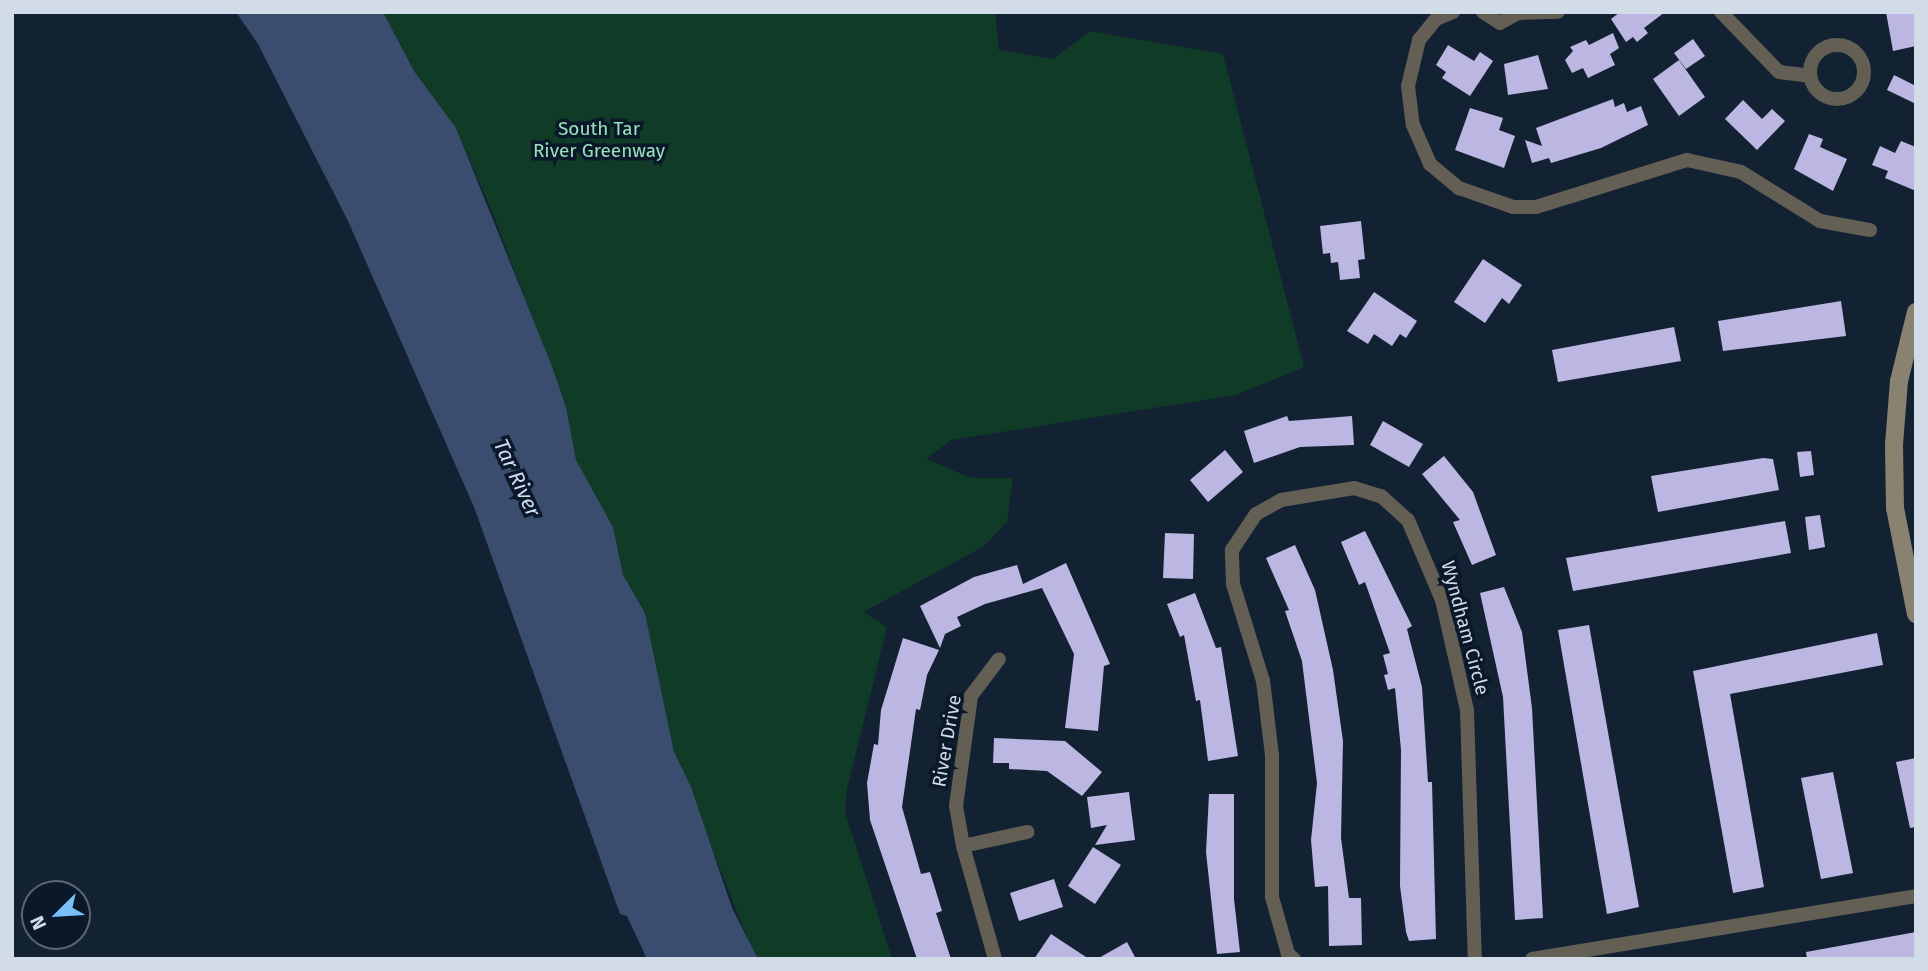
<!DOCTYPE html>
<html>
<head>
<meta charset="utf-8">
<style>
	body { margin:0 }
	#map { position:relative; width:1928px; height:971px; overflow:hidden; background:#132233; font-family:"Fira Sans",sans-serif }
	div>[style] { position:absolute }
	.green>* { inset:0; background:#0f3b27 }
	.water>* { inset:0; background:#3b4d6f }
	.building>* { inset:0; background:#bbb6e2 }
	.street>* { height:14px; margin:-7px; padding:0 7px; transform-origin:7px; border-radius:7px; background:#635f54 }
	.street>.ring { margin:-7px; padding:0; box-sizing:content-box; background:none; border:14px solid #635f54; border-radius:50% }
	.secondary>* { height:18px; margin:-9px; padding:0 9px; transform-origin:9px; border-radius:9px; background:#898271 }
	span { translate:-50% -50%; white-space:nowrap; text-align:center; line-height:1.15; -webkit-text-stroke:7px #0a1829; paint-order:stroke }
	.park-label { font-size:19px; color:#98e1b9 }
	.street-label { font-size:19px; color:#d2dce8 }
	.water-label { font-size:21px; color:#cfdcf4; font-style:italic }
	.frame { position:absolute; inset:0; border:14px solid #d2dce8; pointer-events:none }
	.north { position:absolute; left:21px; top:880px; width:70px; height:70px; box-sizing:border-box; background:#0a1829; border:2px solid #5a6675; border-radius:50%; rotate:246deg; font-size:19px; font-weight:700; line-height:28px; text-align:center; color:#d2dce8 }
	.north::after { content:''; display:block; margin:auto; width:24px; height:32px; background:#79bff8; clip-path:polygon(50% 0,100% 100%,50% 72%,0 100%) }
</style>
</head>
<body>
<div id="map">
	<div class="green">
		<i style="clip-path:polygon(383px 12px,995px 12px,999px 50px,1053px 59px,1090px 31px,1223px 54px,1304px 367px,1236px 395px,951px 440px,926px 459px,971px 478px,1013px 478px,1007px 522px,984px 546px,864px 612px,887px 627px,847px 789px,845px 812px,892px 959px,758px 959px,754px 955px,674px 752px,645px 613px,623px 575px,613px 527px,576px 460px,566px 407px,493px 214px,456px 128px,414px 71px)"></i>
	</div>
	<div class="water">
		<i style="clip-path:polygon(236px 12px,383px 12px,414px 71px,456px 128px,551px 364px,566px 407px,576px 460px,613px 527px,623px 575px,645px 613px,674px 752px,691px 787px,732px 908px,758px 959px,647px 959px,627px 916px,620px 914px,474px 507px,348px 221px,258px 44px)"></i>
	</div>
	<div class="building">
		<i style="clip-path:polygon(1620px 12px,1665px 12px,1644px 28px,1648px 33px,1637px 42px,1633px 37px,1626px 42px,1611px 19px)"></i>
		<i style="clip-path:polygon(1886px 12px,1914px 12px,1916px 46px,1893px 51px)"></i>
		<i style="clip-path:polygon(1613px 33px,1619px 48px,1610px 54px,1615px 65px,1588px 78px,1583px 68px,1572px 73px,1565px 60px,1573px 51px,1570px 47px,1586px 40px,1589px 45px)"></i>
		<i style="clip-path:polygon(1693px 39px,1705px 56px,1686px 69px,1674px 53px)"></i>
		<i style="clip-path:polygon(1448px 45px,1474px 61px,1480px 52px,1493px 61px,1470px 96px,1442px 78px,1446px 72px,1436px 65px)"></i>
		<i style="clip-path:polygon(1538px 55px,1548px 89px,1508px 95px,1504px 64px)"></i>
		<i style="clip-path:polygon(1679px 60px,1705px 97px,1679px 116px,1653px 79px)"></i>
		<i style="clip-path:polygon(1894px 75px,1916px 86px,1916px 104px,1887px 90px)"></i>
		<i style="clip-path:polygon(1613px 99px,1615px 107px,1624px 103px,1627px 112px,1641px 106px,1648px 125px,1601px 148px,1551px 163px,1549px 158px,1532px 163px,1525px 140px,1542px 146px,1536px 128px)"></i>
		<i style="clip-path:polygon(1743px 100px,1762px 119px,1772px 109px,1785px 121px,1757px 150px,1725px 119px)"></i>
		<i style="clip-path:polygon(1470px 108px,1503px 118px,1499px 130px,1515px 136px,1504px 168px,1455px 150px)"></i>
		<i style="clip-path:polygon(1809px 134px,1823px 139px,1820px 147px,1847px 159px,1833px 191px,1794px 169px)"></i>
		<i style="clip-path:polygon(1901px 141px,1916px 147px,1916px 191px,1885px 178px,1888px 171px,1872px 165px,1880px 146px,1895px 153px)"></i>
		<i style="clip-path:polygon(1361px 221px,1365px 259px,1358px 260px,1360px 278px,1340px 280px,1338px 262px,1331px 263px,1330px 253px,1323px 254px,1320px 226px)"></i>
		<i style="clip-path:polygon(1483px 259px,1522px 285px,1509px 304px,1502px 298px,1485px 323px,1454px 302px)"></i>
		<i style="clip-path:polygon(1374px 292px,1417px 321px,1406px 338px,1400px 334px,1392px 346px,1374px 334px,1368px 344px,1347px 331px)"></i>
		<i style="clip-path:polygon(1841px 301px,1846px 336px,1723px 351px,1718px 321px)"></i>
		<i style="clip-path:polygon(1674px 327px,1681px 361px,1558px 382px,1552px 350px)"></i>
		<i style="clip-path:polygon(1287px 416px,1289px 421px,1352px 416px,1354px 445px,1300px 447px,1254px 463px,1244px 431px)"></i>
		<i style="clip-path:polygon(1383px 421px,1423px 444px,1409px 467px,1370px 445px)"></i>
		<i style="clip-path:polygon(1225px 450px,1243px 472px,1208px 502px,1190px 480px)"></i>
		<i style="clip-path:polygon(1811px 451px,1814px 475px,1800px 477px,1797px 452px)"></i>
		<i style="clip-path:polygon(1444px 456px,1473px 492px,1496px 555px,1472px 565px,1453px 522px,1460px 520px,1422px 474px)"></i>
		<i style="clip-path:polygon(1763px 458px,1773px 459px,1779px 490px,1658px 512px,1651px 476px)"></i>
		<i style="clip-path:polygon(1820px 515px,1825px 547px,1809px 550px,1805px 517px)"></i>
		<i style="clip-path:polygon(1785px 521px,1791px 553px,1573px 591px,1566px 558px)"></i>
		<i style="clip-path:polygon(1365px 531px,1412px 626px,1407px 629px,1422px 687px,1428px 782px,1432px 782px,1436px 939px,1409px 941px,1406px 932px,1400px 886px,1401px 750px,1395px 688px,1388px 690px,1384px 675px,1388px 674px,1383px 655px,1390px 653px,1365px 582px,1359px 585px,1341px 542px)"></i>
		<i style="clip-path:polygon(1165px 533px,1194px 534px,1193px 579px,1163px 578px)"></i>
		<i style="clip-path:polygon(1295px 545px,1315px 590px,1333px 670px,1343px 741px,1341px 838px,1349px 898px,1361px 898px,1362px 945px,1329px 946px,1328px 886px,1315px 887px,1311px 840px,1317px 783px,1302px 661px,1285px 611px,1289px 610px,1266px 558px)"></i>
		<i style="clip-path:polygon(1066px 563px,1110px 664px,1104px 666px,1098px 731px,1065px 728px,1074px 654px,1042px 588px,985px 604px,957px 617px,961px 626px,945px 634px,940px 648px,920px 606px,974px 577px,1017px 565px,1023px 584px)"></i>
		<i style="clip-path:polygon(1504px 587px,1522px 632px,1532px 708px,1543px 918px,1515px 920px,1503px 697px,1480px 593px)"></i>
		<i style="clip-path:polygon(1195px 593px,1216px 648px,1221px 647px,1238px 756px,1208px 761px,1200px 700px,1196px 701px,1184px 635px,1180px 637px,1167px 604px)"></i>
		<i style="clip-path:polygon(1589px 625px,1639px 907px,1607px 914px,1558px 630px)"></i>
		<i style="clip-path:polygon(1877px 633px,1883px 665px,1730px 694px,1764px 887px,1733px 893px,1693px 671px)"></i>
		<i style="clip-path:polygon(903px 638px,939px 650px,927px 675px,920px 710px,916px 709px,902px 807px,921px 874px,930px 872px,942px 911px,936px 913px,951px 959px,917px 959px,870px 820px,867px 783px,874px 744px,878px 745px,881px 710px)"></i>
		<i style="clip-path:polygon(994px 738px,1065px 741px,1102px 772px,1082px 796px,1047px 771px,1009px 769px,1009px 763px,993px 763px)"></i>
		<i style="clip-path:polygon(1916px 758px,1916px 827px,1910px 828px,1896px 762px)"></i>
		<i style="clip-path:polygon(1833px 772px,1853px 873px,1821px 879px,1801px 778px)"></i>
		<i style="clip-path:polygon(1129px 792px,1135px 840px,1095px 845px,1107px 825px,1091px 828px,1087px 797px)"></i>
		<i style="clip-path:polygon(1209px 794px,1234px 794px,1234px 899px,1240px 952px,1217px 954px,1206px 852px)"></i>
		<i style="clip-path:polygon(1093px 847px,1121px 865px,1095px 904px,1068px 886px)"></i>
		<i style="clip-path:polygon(1054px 879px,1063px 907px,1019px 921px,1010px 893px)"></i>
		<i style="clip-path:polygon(1916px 932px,1916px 959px,1807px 959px,1806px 952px)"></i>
		<i style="clip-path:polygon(1051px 934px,1089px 959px,1034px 959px)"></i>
		<i style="clip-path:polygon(1127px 942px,1136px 959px,1097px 959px)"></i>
	</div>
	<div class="street">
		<i style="left:1453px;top:12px;width:18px;rotate:158deg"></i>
		<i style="left:1436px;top:19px;width:27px;rotate:129deg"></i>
		<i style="left:1419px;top:40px;width:47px;rotate:103.4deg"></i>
		<i style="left:1408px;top:86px;width:39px;rotate:83deg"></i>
		<i style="left:1413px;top:125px;width:43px;rotate:66.4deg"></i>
		<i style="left:1430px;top:164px;width:38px;rotate:40deg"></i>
		<i style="left:1459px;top:188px;width:57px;rotate:19.4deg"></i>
		<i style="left:1513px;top:207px;width:23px"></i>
		<i style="left:1536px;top:207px;width:158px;rotate:-17.3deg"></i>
		<i style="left:1687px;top:160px;width:55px;rotate:12.5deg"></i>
		<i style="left:1741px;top:172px;width:93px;rotate:31.8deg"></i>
		<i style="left:1820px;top:221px;width:51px;rotate:10.2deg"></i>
		<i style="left:1483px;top:12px;width:20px;rotate:33deg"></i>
		<i style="left:1500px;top:23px;width:23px;rotate:-29deg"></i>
		<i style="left:1721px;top:12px;width:83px;rotate:46deg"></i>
		<i style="left:1779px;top:72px;width:31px;rotate:7deg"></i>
		<i style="left:1520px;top:13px;width:38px;rotate:-2deg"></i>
		<i class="ring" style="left:1810px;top:45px;width:40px;height:40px"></i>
		<i style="left:963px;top:846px;width:66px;rotate:-12.3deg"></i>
		<i style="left:995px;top:959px;width:117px;rotate:-105.8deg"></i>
		<i style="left:963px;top:846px;width:41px;rotate:-99.9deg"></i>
		<i style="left:956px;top:806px;width:111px;rotate:-82.2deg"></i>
		<i style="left:971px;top:696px;width:46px;rotate:-52.9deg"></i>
		<i style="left:1294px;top:959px;width:8px;rotate:-140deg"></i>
		<i style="left:1288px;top:954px;width:59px;rotate:-105.7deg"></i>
		<i style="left:1272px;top:897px;width:142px;rotate:-90deg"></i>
		<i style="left:1272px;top:755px;width:75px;rotate:-96.9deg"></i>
		<i style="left:1263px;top:681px;width:102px;rotate:-107.2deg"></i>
		<i style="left:1233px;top:584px;width:34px;rotate:-92deg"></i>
		<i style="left:1232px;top:550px;width:43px;rotate:-56.3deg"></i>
		<i style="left:1256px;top:514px;width:29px;rotate:-29deg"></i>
		<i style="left:1281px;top:500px;width:74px;rotate:-9.3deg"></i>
		<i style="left:1354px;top:488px;width:28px;rotate:17deg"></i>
		<i style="left:1381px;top:496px;width:36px;rotate:42deg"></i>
		<i style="left:1408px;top:520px;width:87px;rotate:67deg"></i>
		<i style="left:1442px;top:600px;width:113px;rotate:77.2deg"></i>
		<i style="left:1467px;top:710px;width:249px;rotate:88.2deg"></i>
		<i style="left:1532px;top:959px;width:389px;rotate:-9.3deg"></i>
	</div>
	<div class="secondary">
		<i style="left:1916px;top:312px;width:71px;rotate:103.8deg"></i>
		<i style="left:1899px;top:381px;width:64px;rotate:94.5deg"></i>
		<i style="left:1894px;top:445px;width:63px;rotate:89.1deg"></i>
		<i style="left:1895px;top:508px;width:108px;rotate:78.8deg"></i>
	</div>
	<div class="park-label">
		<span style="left:599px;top:140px">South Tar<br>River Greenway</span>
	</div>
	<div class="street-label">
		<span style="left:1465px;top:628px;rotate:75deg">Wyndham Circle</span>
		<span style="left:947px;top:741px;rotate:-80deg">River Drive</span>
	</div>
	<div class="water-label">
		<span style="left:517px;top:478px;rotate:65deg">Tar River</span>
	</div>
	<div class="frame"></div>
	<div class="north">N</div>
</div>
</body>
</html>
